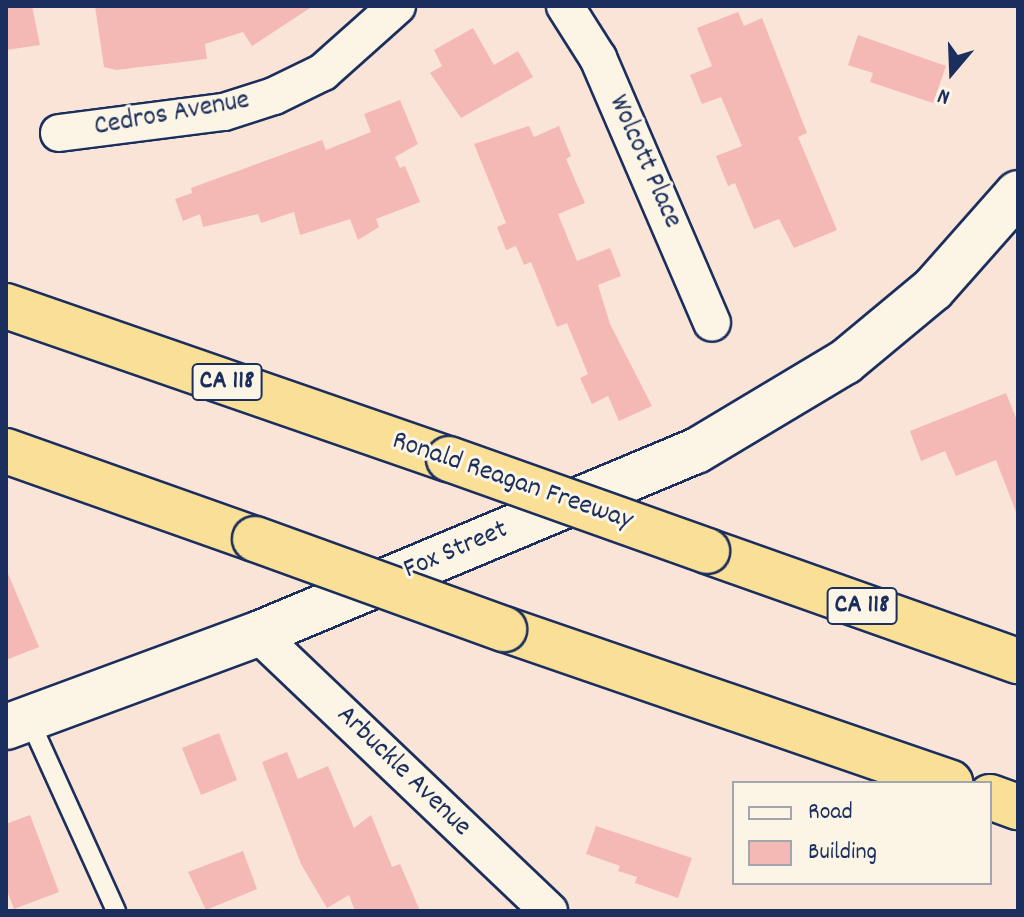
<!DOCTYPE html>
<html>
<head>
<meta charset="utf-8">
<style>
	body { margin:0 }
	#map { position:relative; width:1024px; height:917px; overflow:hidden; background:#fae3d7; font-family:Dekko,sans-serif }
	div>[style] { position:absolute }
	.building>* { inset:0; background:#f5b9b5 }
	.roads { filter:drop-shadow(2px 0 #1b2f5e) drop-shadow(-2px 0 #1b2f5e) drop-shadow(0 2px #1b2f5e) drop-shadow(0 -2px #1b2f5e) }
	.service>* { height:18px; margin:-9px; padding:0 9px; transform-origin:9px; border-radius:9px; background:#fcf5e5 }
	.minor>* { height:36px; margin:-18px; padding:0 18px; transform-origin:18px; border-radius:18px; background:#fcf5e5 }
	.secondary>* { height:44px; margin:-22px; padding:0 22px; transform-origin:22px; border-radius:22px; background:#fcf5e5 }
	.motorway>* { height:44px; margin:-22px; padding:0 22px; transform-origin:22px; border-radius:22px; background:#fadf96 }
	.bridges { filter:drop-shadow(2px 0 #1b2f5e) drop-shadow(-2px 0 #1b2f5e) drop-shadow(0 2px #1b2f5e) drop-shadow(0 -2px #1b2f5e) }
	.motorway-bridge>* { height:44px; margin:-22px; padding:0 22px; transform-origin:22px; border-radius:22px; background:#fadf96 }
	span { translate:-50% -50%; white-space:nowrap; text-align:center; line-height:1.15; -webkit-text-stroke:6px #fcf5e5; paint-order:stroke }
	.shield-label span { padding:2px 6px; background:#fcf5e5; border:2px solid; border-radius:6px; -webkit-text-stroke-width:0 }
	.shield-label { font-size:26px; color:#1b2f5e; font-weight:700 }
	.street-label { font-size:28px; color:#1b2f5e }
	.frame { position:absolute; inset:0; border:8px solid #1b2f5e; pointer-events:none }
	.legend { position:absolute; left:732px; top:781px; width:260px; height:104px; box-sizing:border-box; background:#fcf5e5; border:2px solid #a2a6af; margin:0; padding:10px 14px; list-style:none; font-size:24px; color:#1b2f5e }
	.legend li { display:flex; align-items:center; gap:16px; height:40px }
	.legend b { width:40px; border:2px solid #a2a6af }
	.north { position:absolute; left:912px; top:32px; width:80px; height:80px; -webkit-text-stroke:6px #fcf5e5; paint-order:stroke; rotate:199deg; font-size:22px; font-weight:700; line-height:32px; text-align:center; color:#1b2f5e }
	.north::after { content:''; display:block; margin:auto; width:28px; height:36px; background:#1b2f5e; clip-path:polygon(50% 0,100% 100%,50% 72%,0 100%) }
</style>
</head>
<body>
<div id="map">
	<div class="building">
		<i style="clip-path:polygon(6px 6px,32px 6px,40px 45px,6px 50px)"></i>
		<i style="clip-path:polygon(95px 6px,313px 6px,252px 46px,243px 32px,205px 44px,207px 59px,116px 70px,104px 67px)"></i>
		<i style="clip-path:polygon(738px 12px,744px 26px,762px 18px,807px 133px,798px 137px,837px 230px,794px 248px,779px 219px,754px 229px,735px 183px,728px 186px,716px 156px,742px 146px,721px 97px,702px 104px,690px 75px,712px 66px,697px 28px)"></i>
		<i style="clip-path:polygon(473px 28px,494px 65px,518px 51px,533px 77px,461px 118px,430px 73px,442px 66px,434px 50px)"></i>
		<i style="clip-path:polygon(858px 35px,946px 66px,933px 103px,870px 82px,873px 73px,848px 65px)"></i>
		<i style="clip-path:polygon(400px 100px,418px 144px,395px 157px,400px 168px,405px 166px,420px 202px,376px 219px,379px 227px,358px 240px,350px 219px,300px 235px,294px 212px,261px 223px,258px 214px,203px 227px,200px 214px,183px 221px,175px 199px,192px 193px,191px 188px,322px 140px,326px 150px,371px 132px,364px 114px)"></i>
		<i style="clip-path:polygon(529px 126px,534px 137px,559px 126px,571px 156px,566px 159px,585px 203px,558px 214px,577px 261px,610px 248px,621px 276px,598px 285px,610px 324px,652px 406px,619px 421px,608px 396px,592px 404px,580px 378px,588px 374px,567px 323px,557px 327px,531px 262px,524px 265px,516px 246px,506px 250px,497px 227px,506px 223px,474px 144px)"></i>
		<i style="clip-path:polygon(1006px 393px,1018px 423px,1016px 512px,996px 460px,956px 476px,945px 451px,921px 461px,910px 431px)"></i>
		<i style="clip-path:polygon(6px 569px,39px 647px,6px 660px)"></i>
		<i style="clip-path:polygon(219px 733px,237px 780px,201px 795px,182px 748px)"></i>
		<i style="clip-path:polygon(287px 752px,298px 779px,328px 766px,354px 828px,371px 815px,392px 867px,400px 864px,420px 911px,355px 911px,349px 895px,327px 908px,301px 864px,262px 762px)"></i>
		<i style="clip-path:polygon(30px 815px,59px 892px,14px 909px,6px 888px,6px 824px)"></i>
		<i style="clip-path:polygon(596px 826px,692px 858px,678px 898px,635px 883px,637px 877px,618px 871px,620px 866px,586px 854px)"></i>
		<i style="clip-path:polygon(243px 851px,257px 889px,206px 910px,188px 872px)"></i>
	</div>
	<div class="roads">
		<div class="service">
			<i style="left:29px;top:719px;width:211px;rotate:65.6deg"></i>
		</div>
		<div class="minor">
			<i style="left:565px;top:6px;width:62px;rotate:57.6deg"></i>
			<i style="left:598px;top:58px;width:288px;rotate:66.7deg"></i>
			<i style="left:59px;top:133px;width:166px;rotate:-7.3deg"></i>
			<i style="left:224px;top:112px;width:52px;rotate:-17.7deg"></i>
			<i style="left:274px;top:96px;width:55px;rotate:-26.1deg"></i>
			<i style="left:323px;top:72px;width:99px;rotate:-41.7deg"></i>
			<i style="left:258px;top:634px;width:402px;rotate:43.6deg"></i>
		</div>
		<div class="secondary">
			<i style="left:6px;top:727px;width:269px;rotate:-20.3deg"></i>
			<i style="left:258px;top:634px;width:475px;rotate:-22.7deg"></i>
			<i style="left:696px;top:451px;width:174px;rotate:-30.9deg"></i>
			<i style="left:845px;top:362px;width:114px;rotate:-39.7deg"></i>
			<i style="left:933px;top:289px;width:128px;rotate:-48.5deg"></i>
		</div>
		<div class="motorway">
			<i style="left:6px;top:306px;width:469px;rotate:19.1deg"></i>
			<i style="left:6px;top:451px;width:264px;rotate:19.5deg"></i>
			<i style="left:707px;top:551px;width:330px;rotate:19.5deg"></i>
			<i style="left:504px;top:629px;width:472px;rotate:19deg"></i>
			<i style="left:990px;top:797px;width:30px;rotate:20deg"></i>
		</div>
	</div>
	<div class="bridges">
		<div class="motorway-bridge">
			<i style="left:449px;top:459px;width:274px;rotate:19.6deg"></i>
			<i style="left:255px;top:539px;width:265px;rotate:19.9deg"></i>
		</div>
	</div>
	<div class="shield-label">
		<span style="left:227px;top:382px">CA 118</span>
		<span style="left:862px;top:606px">CA 118</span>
	</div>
	<div class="street-label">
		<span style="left:172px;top:115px;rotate:-10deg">Cedros Avenue</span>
		<span style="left:644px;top:162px;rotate:66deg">Wolcott Place</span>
		<span style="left:512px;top:482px;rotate:19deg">Ronald Reagan Freeway</span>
		<span style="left:456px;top:551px;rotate:-23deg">Fox Street</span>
		<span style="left:403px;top:772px;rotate:44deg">Arbuckle Avenue</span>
	</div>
	<div class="frame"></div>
	<ul class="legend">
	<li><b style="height:10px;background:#fcf5e5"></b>Road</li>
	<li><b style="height:22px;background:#f5b9b5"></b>Building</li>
	</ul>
	<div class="north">N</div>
</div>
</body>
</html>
